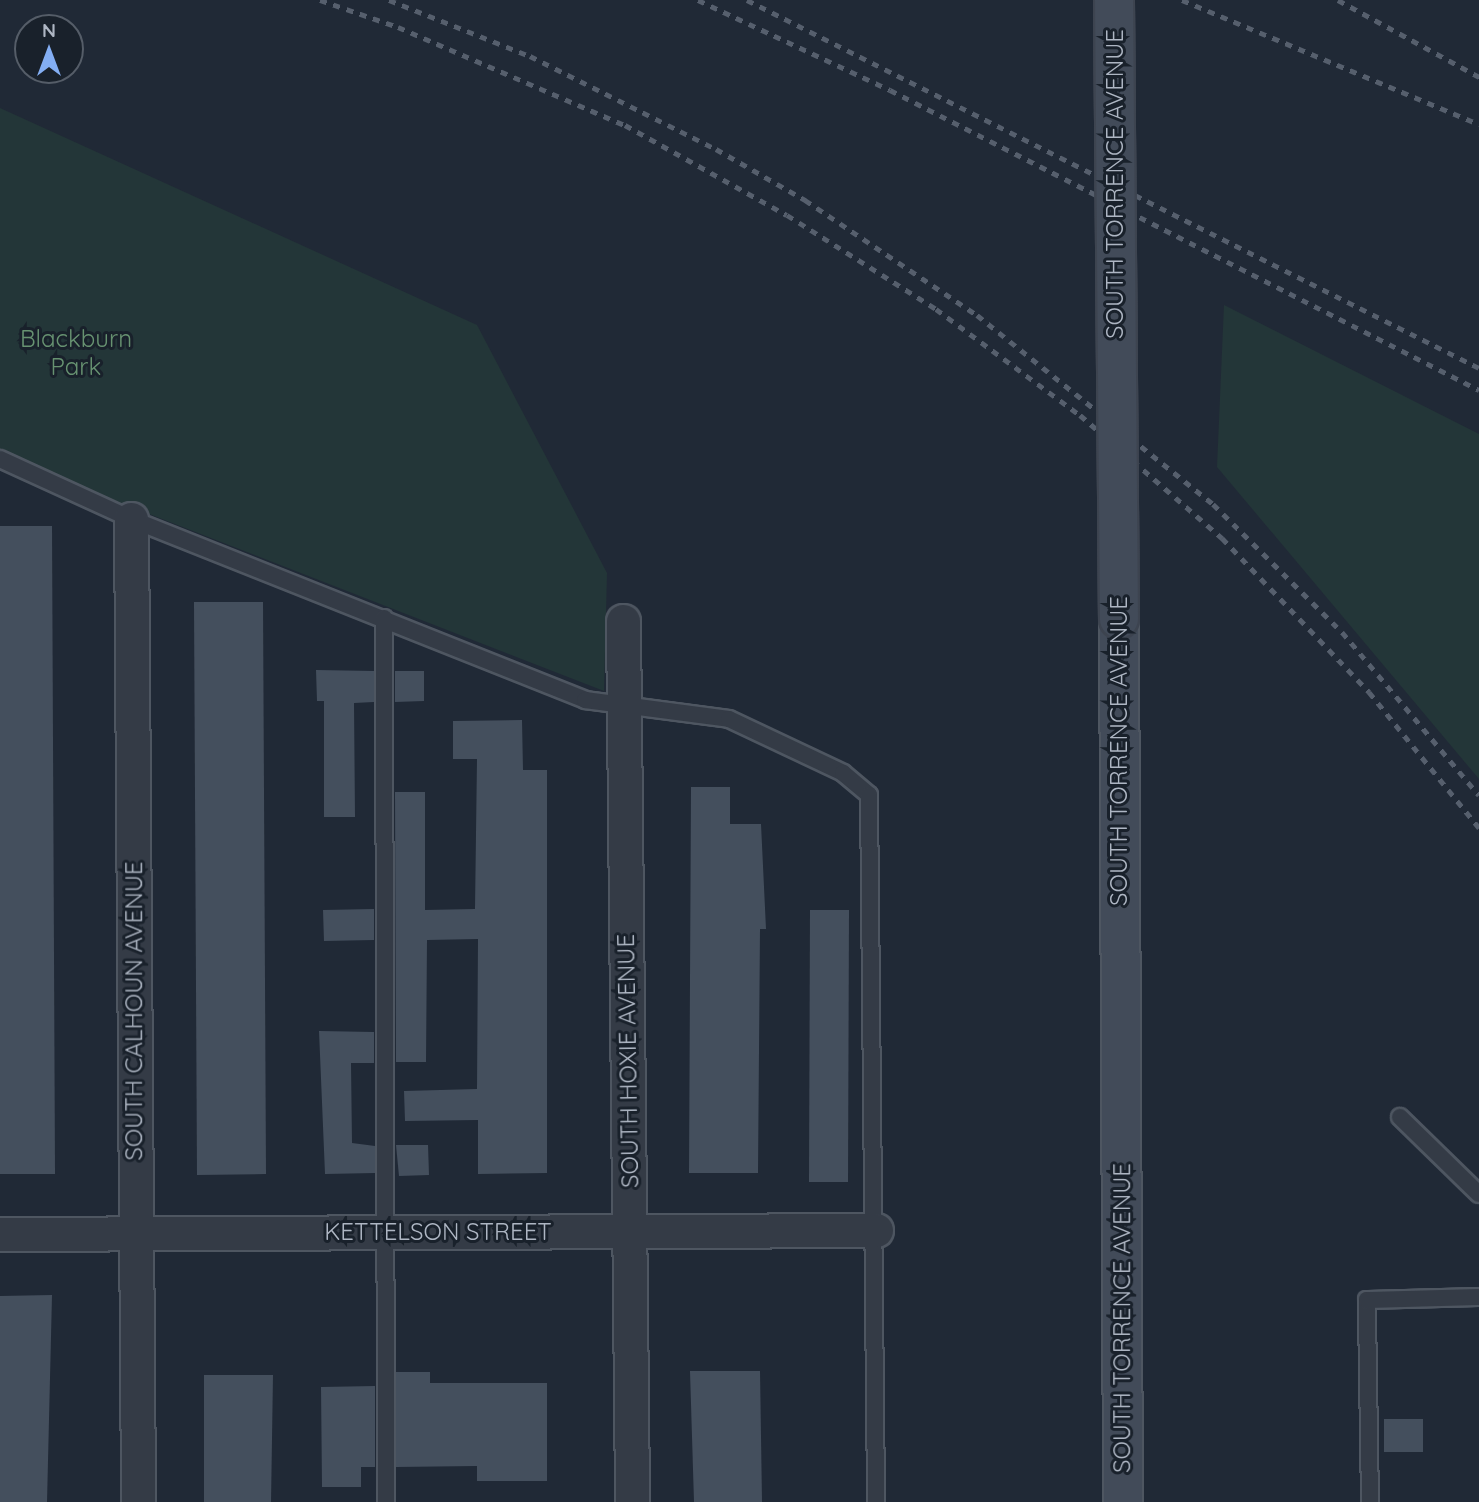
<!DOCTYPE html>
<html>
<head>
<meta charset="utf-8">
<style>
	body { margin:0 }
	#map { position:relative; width:1479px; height:1502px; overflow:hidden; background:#202936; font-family:Quicksand,sans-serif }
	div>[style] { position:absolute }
	.green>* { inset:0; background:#233638 }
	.building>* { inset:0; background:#444f5d }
	.roads { filter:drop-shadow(2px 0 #4e5661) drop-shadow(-2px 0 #4e5661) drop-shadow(0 2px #4e5661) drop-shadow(0 -2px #4e5661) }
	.lane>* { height:16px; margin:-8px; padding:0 8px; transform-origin:8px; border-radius:8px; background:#343b46 }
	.street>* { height:33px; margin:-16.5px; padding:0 16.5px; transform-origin:16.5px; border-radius:16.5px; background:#343b46 }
	.secondary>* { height:38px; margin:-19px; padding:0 19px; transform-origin:19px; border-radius:19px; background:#424b59 }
	.rail>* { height:5px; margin-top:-2.5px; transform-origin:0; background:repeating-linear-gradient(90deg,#565f6d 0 7px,transparent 0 14px) }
	.bridges { filter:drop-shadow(2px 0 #3d4450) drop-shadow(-2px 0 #3d4450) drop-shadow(0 2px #3d4450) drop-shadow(0 -2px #3d4450) }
	.secondary-bridge>* { height:38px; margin:-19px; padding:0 19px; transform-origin:19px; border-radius:19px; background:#424b59 }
	span { translate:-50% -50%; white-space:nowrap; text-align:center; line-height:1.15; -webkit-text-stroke:6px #19212b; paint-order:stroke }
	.street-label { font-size:24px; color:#aeb6c3 }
	.park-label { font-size:24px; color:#679271 }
	.north { position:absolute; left:14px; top:14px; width:70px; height:70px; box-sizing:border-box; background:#19212b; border:2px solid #555d68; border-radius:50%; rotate:0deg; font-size:19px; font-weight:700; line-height:28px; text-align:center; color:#aeb6c3 }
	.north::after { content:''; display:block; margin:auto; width:24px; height:32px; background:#83aef3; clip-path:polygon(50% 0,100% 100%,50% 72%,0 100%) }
</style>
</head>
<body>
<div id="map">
	<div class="green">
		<i style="clip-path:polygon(0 108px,477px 325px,607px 573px,604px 691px,0 456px)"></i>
		<i style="clip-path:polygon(1224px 305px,1479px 434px,1479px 779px,1217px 467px)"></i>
	</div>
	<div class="building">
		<i style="clip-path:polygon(0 526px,52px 526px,55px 1174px,0 1174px)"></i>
		<i style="clip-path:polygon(194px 602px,263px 602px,266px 1174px,197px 1175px)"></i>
		<i style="clip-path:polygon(316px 670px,374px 671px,374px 702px,354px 703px,355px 817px,324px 817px,324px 701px,317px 701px)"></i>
		<i style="clip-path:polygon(395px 671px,424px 671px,424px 701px,395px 702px)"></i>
		<i style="clip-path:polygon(522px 720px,523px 770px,547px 770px,547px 1173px,478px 1174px,478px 1120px,405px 1121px,404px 1091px,477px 1089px,478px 939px,427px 940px,426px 1062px,396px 1062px,395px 792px,425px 792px,425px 910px,475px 909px,477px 759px,453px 759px,453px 721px)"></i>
		<i style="clip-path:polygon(691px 787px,730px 787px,730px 824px,761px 824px,766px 929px,760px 929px,758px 1173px,689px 1173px)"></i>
		<i style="clip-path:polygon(374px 909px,374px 940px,324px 941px,323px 910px)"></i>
		<i style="clip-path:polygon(810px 910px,849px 910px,848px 1182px,809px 1182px)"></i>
		<i style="clip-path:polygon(319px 1031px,374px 1032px,374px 1063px,351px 1063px,352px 1143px,375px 1146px,375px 1173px,325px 1174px)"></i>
		<i style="clip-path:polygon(396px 1145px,428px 1145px,429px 1175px,399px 1176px)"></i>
		<i style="clip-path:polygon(52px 1295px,47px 1502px,0 1502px,0 1296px)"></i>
		<i style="clip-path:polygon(690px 1371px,760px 1371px,762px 1502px,694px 1502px)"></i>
		<i style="clip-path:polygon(396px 1372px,430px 1372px,430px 1383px,547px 1383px,547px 1481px,477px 1481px,477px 1466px,396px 1467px)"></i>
		<i style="clip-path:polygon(204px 1375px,273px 1375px,271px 1502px,204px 1502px)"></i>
		<i style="clip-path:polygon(375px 1386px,375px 1467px,361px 1467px,361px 1487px,322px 1487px,321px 1387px)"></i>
		<i style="clip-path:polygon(1384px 1419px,1423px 1419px,1423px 1452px,1384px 1452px)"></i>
	</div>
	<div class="roads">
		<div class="lane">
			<i style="left:0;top:459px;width:144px;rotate:24.6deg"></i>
			<i style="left:131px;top:519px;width:489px;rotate:21.7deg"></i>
			<i style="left:585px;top:700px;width:145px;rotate:7.5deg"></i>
			<i style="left:729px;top:719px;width:126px;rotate:25.3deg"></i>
			<i style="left:843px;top:773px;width:34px;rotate:40deg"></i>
			<i style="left:869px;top:795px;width:707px;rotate:89.43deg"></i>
			<i style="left:384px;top:618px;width:884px;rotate:89.87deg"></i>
			<i style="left:1400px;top:1117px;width:110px;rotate:44.3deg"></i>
			<i style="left:1370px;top:1502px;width:202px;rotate:-90.9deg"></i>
			<i style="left:1367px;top:1300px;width:112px;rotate:-1.5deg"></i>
		</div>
		<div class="street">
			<i style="left:131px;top:519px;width:983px;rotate:89.59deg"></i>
			<i style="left:623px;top:621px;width:881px;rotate:89.41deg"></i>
			<i style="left:0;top:1234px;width:876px;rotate:-0.26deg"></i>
		</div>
		<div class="secondary">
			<i style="left:1119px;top:619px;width:883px;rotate:89.74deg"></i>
		</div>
	</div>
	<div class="rail">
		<i style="left:320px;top:0;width:83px;rotate:19.1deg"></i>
		<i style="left:398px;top:27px;width:247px;rotate:23.4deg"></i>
		<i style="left:625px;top:125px;width:185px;rotate:29.1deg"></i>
		<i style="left:787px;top:215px;width:176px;rotate:32.2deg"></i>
		<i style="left:936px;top:309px;width:179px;rotate:36.4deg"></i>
		<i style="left:1080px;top:415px;width:188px;rotate:40.9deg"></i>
		<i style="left:1222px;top:538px;width:213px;rotate:46.3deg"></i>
		<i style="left:1369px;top:692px;width:175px;rotate:51deg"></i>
		<i style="left:389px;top:0;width:152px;rotate:21.7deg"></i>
		<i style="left:530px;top:56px;width:208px;rotate:26.6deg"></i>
		<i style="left:716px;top:149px;width:103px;rotate:29.8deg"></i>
		<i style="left:805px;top:200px;width:207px;rotate:33.8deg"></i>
		<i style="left:977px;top:315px;width:302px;rotate:38.7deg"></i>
		<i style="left:1213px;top:504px;width:182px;rotate:44.8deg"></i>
		<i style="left:1342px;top:632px;width:213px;rotate:50deg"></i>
		<i style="left:698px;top:0;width:212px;rotate:25.1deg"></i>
		<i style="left:890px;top:90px;width:661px;rotate:26.99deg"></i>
		<i style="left:747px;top:0;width:819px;rotate:26.69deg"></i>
		<i style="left:1182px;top:0;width:322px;rotate:22.7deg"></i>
		<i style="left:1338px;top:0;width:161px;rotate:28.6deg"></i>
	</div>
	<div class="bridges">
		<div class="secondary-bridge">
			<i style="left:1114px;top:0;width:619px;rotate:89.54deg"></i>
		</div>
	</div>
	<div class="street-label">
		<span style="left:1115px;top:184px;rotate:-90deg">SOUTH TORRENCE AVENUE</span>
		<span style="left:1119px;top:751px;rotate:-90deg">SOUTH TORRENCE AVENUE</span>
		<span style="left:134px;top:1011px;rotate:-90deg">SOUTH CALHOUN AVENUE</span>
		<span style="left:628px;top:1061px;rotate:-91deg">SOUTH HOXIE AVENUE</span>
		<span style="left:438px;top:1232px">KETTELSON STREET</span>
		<span style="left:1122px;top:1318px;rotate:-90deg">SOUTH TORRENCE AVENUE</span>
	</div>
	<div class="park-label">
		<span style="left:76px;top:353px">Blackburn<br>Park</span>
	</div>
	<div class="north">N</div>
</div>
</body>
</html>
